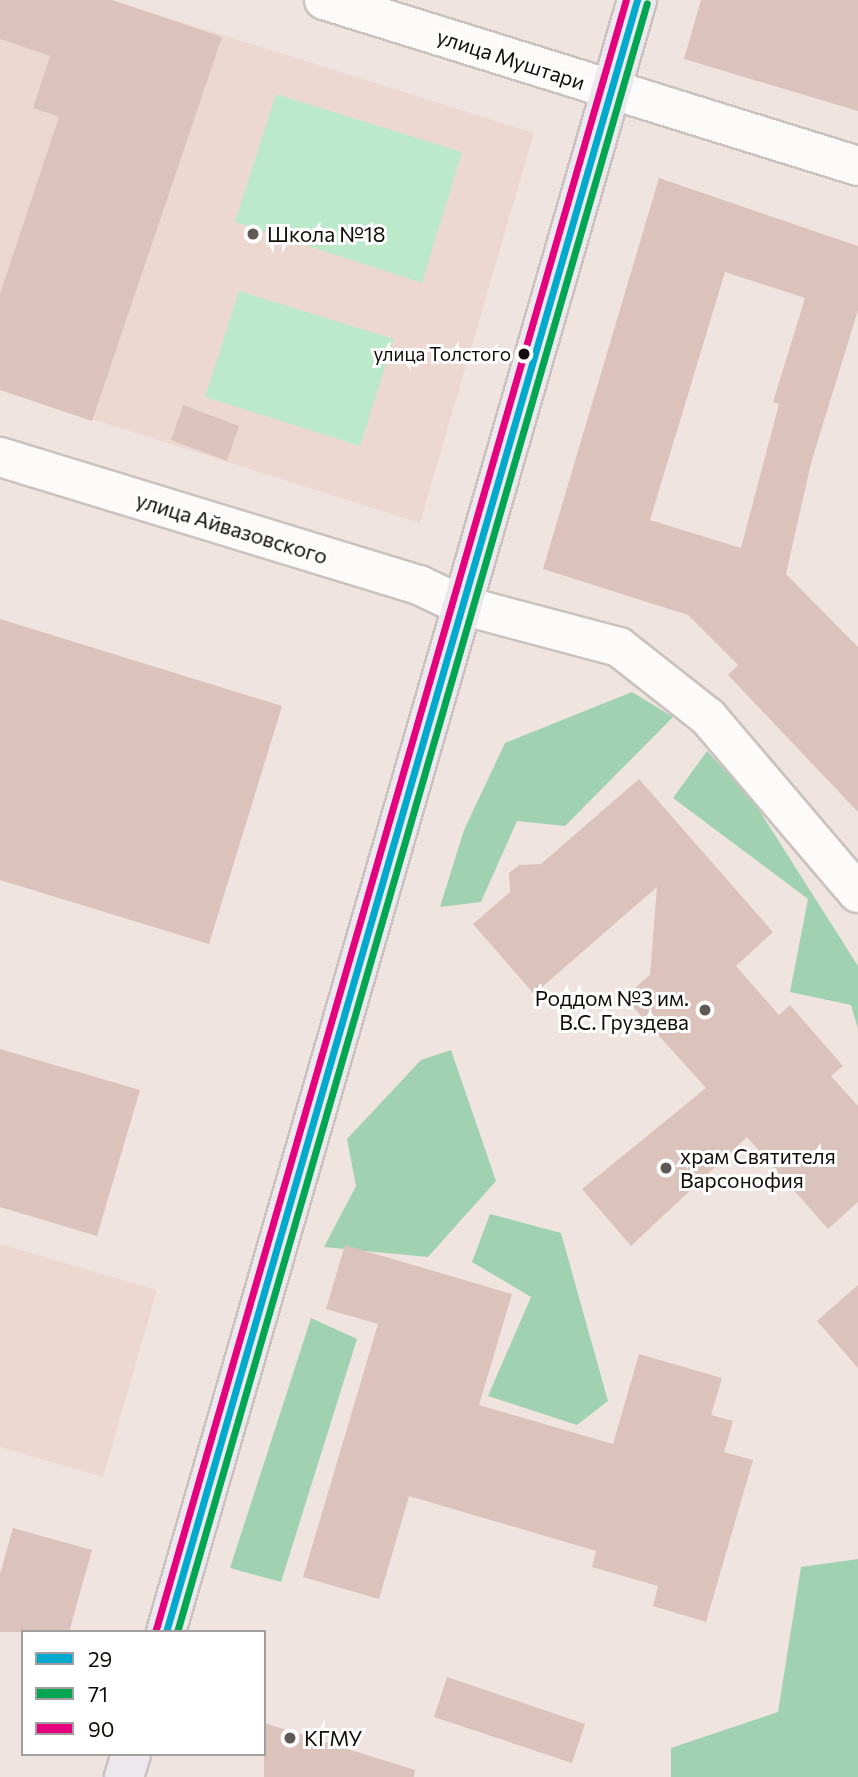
<!DOCTYPE html>
<html>
<head>
<meta charset="utf-8">
<style>
	body { margin:0 }
	#map { position:relative; width:858px; height:1777px; overflow:hidden; background:#efe4e0; font-family:Commissioner,sans-serif }
	div>[style] { position:absolute }
	.built>* { inset:0; background:#edd8d1 }
	.green>* { inset:0; background:#bce9c9 }
	.forest>* { inset:0; background:#a0d2b2 }
	.building>* { inset:0; background:#dbc3bb }
	.roads { filter:drop-shadow(2px 0 #cbc2bf) drop-shadow(-2px 0 #cbc2bf) drop-shadow(0 2px #cbc2bf) drop-shadow(0 -2px #cbc2bf) }
	.minor>* { height:38px; margin:-19px; padding:0 19px; transform-origin:19px; border-radius:19px; background:#fdfbfa }
	.major>* { height:38px; margin:-19px; padding:0 19px; transform-origin:19px; border-radius:19px; background:#ece8ed }
	.bus-1>* { height:7px; margin:-3.5px; padding:0 3.5px; transform-origin:3.5px; border-radius:3.5px; background:#00a9ce }
	.bus-2>* { height:7px; margin:-3.5px; padding:0 3.5px; transform-origin:3.5px; border-radius:3.5px; background:#00a651 }
	.bus-3>* { height:7px; margin:-3.5px; padding:0 3.5px; transform-origin:3.5px; border-radius:3.5px; background:#e5007d }
	.dots>* { width:19px; height:19px; translate:-50% -50%; box-sizing:border-box; border:4px solid #fff; border-radius:50% }
	span { translate:-50% -50%; white-space:nowrap; text-align:center; line-height:1.15; -webkit-text-stroke:6px #fff; paint-order:stroke }
	.bus-label { font-size:19px; color:#130c0a }
	.right { translate:-100% -50%; text-align:right }
	.street-label { font-size:21px; color:#130c0a }
	.poi-label { font-size:21px; color:#130c0a }
	.left { translate:0 -50%; text-align:left }
	.legend { position:absolute; left:21px; top:1630px; width:245px; height:126px; box-sizing:border-box; background:#fff; border:2px solid #a19e9d; margin:0; padding:9px 12px; list-style:none; font-size:21px; color:#130c0a }
	.legend li { display:flex; align-items:center; gap:14px; height:35px }
	.legend b { width:35px; border:2px solid #a19e9d }
</style>
</head>
<body>
<div id="map">
	<div class="built">
		<i style="clip-path:polygon(112px 0,534px 133px,420px 523px,0 390px,0 39px)"></i>
		<i style="clip-path:polygon(0 1244px,157px 1290px,103px 1477px,0 1447px)"></i>
	</div>
	<div class="green">
		<i style="clip-path:polygon(276px 94px,462px 152px,422px 283px,235px 222px)"></i>
		<i style="clip-path:polygon(239px 291px,394px 339px,360px 446px,205px 397px)"></i>
	</div>
	<div class="forest">
		<i style="clip-path:polygon(632px 692px,673px 717px,565px 826px,517px 821px,481px 902px,440px 907px,464px 830px,505px 743px)"></i>
		<i style="clip-path:polygon(707px 751px,752px 799px,858px 966px,858px 1029px,851px 1005px,790px 992px,808px 899px,673px 798px)"></i>
		<i style="clip-path:polygon(451px 1050px,496px 1181px,428px 1257px,324px 1247px,356px 1186px,347px 1139px,421px 1060px)"></i>
		<i style="clip-path:polygon(490px 1214px,561px 1233px,608px 1401px,577px 1425px,488px 1396px,531px 1297px,472px 1262px)"></i>
		<i style="clip-path:polygon(311px 1318px,357px 1339px,281px 1582px,230px 1568px)"></i>
		<i style="clip-path:polygon(858px 1559px,858px 1777px,671px 1777px,671px 1748px,778px 1712px,801px 1567px)"></i>
	</div>
	<div class="building">
		<i style="clip-path:polygon(0 0,112px 0,222px 37px,92px 421px,0 390px,0 294px,59px 117px,33px 108px,50px 56px,0 39px)"></i>
		<i style="clip-path:polygon(701px 0,858px 0,858px 111px,684px 59px)"></i>
		<i style="clip-path:polygon(evenodd,659px 178px,858px 246px,858px 310px,811px 463px,786px 574px,858px 647px,858px 812px,728px 675px,738px 665px,688px 615px,543px 569px,659px 178px,725px 272px,805px 298px,773px 402px,779px 404px,741px 548px,650px 520px,725px 272px)"></i>
		<i style="clip-path:polygon(183px 405px,239px 426px,227px 461px,171px 440px)"></i>
		<i style="clip-path:polygon(0 619px,282px 706px,209px 944px,0 880px)"></i>
		<i style="clip-path:polygon(639px 779px,773px 932px,736px 966px,779px 1015px,790px 1005px,843px 1066px,831px 1076px,858px 1106px,858px 1202px,828px 1229px,747px 1137px,631px 1246px,582px 1189px,706px 1088px,624px 997px,650px 975px,657px 887px,534px 994px,473px 924px,510px 892px,509px 873px,519px 865px,541px 864px)"></i>
		<i style="clip-path:polygon(0 1049px,140px 1090px,97px 1236px,0 1207px)"></i>
		<i style="clip-path:polygon(345px 1245px,512px 1294px,479px 1405px,613px 1444px,639px 1354px,722px 1378px,711px 1415px,733px 1421px,724px 1452px,753px 1460px,706px 1622px,653px 1606px,658px 1586px,592px 1567px,596px 1551px,409px 1496px,379px 1599px,303px 1577px,378px 1324px,326px 1309px)"></i>
		<i style="clip-path:polygon(858px 1285px,858px 1368px,817px 1321px)"></i>
		<i style="clip-path:polygon(13px 1528px,92px 1550px,69px 1632px,0 1632px,0 1574px)"></i>
		<i style="clip-path:polygon(447px 1677px,585px 1724px,572px 1763px,434px 1717px)"></i>
		<i style="clip-path:polygon(264px 1723px,415px 1770px,414px 1777px,264px 1777px)"></i>
	</div>
	<div class="roads">
		<div class="minor">
			<i style="left:324px;top:0;width:559px;rotate:17.27deg"></i>
			<i style="left:0;top:457px;width:438px;rotate:17deg"></i>
			<i style="left:419px;top:585px;width:47px;rotate:25.5deg"></i>
			<i style="left:461px;top:605px;width:163px;rotate:14.9deg"></i>
			<i style="left:619px;top:647px;width:113px;rotate:38.2deg"></i>
			<i style="left:708px;top:717px;width:231px;rotate:49.6deg"></i>
		</div>
		<div class="major">
			<i style="left:166px;top:1632px;width:1699px;rotate:-73.9deg"></i>
			<i style="left:124px;top:1777px;width:24px;rotate:-73deg"></i>
		</div>
	</div>
	<div class="bus-1">
		<i style="left:166px;top:1632px;width:1699px;rotate:-73.9deg"></i>
	</div>
	<div class="bus-2">
		<i style="left:177px;top:1632px;width:1695px;rotate:-73.91deg"></i>
	</div>
	<div class="bus-3">
		<i style="left:156px;top:1629px;width:1695px;rotate:-73.91deg"></i>
	</div>
	<div class="dots">
		<i style="left:253px;top:234px;background:#605855"></i>
		<i style="left:524px;top:354px;background:#130c0a"></i>
		<i style="left:705px;top:1010px;background:#605855"></i>
		<i style="left:666px;top:1168px;background:#605855"></i>
		<i style="left:290px;top:1738px;background:#605855"></i>
	</div>
	<div class="bus-label">
		<span class="right" style="left:511px;top:354px">улица Толстого</span>
	</div>
	<div class="street-label">
		<span style="left:511px;top:59px;rotate:18deg">улица Муштари</span>
		<span style="left:232px;top:528px;rotate:17deg">улица Айвазовского</span>
	</div>
	<div class="poi-label">
		<span class="left" style="left:267px;top:234px">Школа №18</span>
		<span class="right" style="left:689px;top:1010px">Роддом №3 им.<br>В.С. Груздева</span>
		<span class="left" style="left:680px;top:1168px">храм Святителя<br>Варсонофия</span>
		<span class="left" style="left:304px;top:1738px">КГМУ</span>
	</div>
	<ul class="legend">
	<li><b style="height:9px;background:#00a9ce"></b>29</li>
	<li><b style="height:9px;background:#00a651"></b>71</li>
	<li><b style="height:9px;background:#e5007d"></b>90</li>
	</ul>
</div>
</body>
</html>
